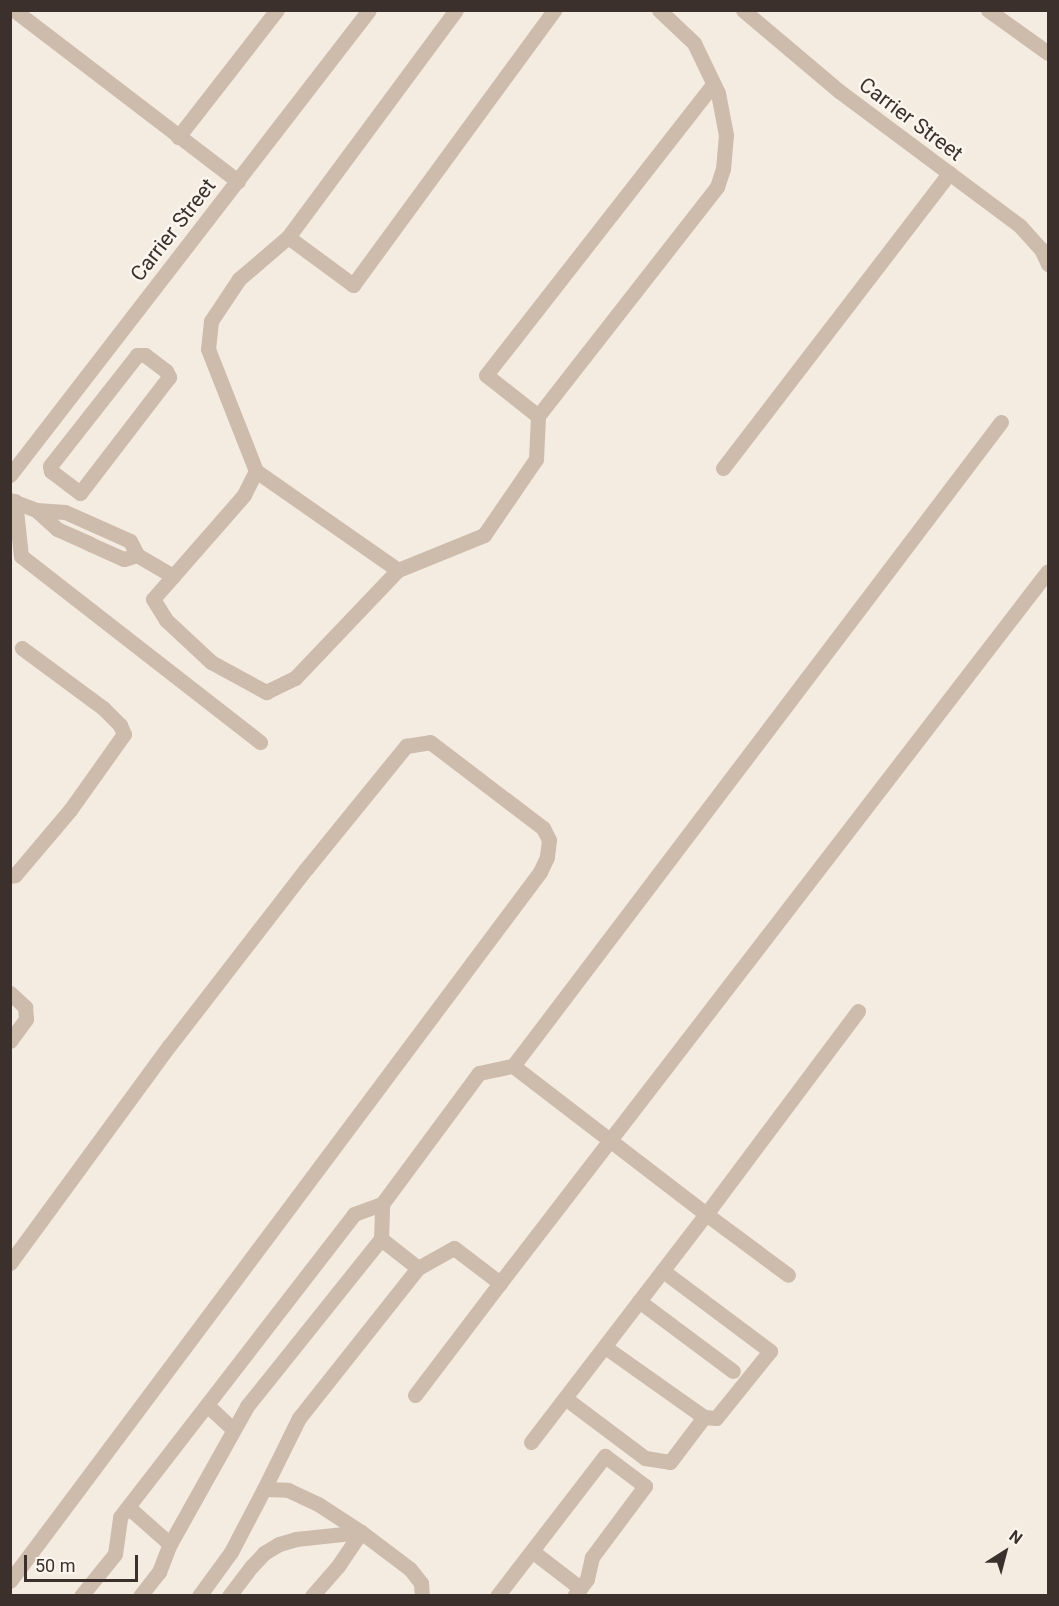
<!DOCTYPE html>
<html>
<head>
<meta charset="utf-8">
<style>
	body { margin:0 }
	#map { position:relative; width:1059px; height:1606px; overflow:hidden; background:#f4ebe1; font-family:Roboto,sans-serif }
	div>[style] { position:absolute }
	.minor>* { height:15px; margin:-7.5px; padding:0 7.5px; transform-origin:7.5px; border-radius:7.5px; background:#cdbbac }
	span { translate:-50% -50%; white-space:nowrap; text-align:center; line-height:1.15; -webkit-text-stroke:5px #fbf5ee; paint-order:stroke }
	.street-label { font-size:21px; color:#3b302b }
	.frame { position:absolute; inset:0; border:12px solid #3b302b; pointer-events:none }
	.north { position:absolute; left:975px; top:1522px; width:60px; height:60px; -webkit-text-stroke:4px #fbf5ee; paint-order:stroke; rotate:36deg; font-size:16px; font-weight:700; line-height:24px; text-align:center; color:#3b302b }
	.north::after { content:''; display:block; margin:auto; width:21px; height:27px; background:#3b302b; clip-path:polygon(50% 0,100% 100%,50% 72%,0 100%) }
	.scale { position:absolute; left:24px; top:1555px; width:114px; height:27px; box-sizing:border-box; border:3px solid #3b302b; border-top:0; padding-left:8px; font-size:18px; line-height:21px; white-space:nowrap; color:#3b302b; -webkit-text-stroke:4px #fbf5ee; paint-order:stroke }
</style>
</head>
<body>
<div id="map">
	<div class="minor">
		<i style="left:14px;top:10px;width:282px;rotate:37.4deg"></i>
		<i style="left:456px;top:10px;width:282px;rotate:126.5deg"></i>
		<i style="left:288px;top:237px;width:65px;rotate:139.4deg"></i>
		<i style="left:239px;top:279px;width:50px;rotate:123.7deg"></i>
		<i style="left:211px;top:321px;width:28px;rotate:96deg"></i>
		<i style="left:208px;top:349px;width:131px;rotate:68.5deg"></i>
		<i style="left:256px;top:471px;width:27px;rotate:117deg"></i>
		<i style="left:244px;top:495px;width:138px;rotate:131.2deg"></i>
		<i style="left:153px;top:599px;width:25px;rotate:58deg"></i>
		<i style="left:166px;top:620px;width:62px;rotate:43deg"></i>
		<i style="left:211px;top:662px;width:63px;rotate:28.6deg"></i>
		<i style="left:266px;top:692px;width:32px;rotate:-26deg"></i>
		<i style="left:295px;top:678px;width:149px;rotate:-46.4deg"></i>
		<i style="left:398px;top:570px;width:93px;rotate:-22.1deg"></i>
		<i style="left:484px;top:535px;width:92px;rotate:-55.6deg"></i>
		<i style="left:536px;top:459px;width:43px;rotate:-87.3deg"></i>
		<i style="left:538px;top:416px;width:291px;rotate:-52deg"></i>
		<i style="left:717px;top:187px;width:19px;rotate:-72deg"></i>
		<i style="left:723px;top:169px;width:34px;rotate:-85deg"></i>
		<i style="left:726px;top:135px;width:43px;rotate:-100.8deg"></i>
		<i style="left:718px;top:93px;width:55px;rotate:-115.6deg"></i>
		<i style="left:694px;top:43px;width:48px;rotate:-136.7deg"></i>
		<i style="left:743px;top:10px;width:126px;rotate:40.2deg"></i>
		<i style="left:839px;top:91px;width:226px;rotate:36.7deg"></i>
		<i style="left:1020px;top:226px;width:31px;rotate:48deg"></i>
		<i style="left:1041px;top:249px;width:17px;rotate:65deg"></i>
		<i style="left:988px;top:10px;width:74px;rotate:35.6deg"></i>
		<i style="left:178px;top:137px;width:161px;rotate:-52.1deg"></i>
		<i style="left:288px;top:237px;width:81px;rotate:36.4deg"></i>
		<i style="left:353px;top:285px;width:341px;rotate:-53.8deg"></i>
		<i style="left:137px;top:355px;width:8px"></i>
		<i style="left:145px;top:355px;width:26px;rotate:37deg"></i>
		<i style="left:166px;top:371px;width:7px;rotate:63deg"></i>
		<i style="left:169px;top:377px;width:146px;rotate:127.5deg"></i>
		<i style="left:80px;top:493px;width:36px;rotate:-143deg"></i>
		<i style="left:51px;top:471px;width:5px;rotate:-101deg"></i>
		<i style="left:50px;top:466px;width:141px;rotate:-51.9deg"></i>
		<i style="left:538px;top:416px;width:66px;rotate:-141.7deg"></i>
		<i style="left:486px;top:375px;width:369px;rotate:-52deg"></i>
		<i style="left:723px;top:468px;width:372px;rotate:-52.5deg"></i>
		<i style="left:256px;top:471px;width:173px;rotate:34.9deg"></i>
		<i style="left:10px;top:475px;width:587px;rotate:-52.33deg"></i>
		<i style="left:10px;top:500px;width:28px;rotate:21deg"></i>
		<i style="left:36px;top:510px;width:29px;rotate:4deg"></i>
		<i style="left:65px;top:512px;width:71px;rotate:24deg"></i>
		<i style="left:130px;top:541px;width:16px;rotate:63deg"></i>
		<i style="left:137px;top:555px;width:42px;rotate:30.3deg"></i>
		<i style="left:15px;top:501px;width:55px;rotate:83.8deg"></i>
		<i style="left:21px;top:556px;width:303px;rotate:37.9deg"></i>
		<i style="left:36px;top:510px;width:28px;rotate:42deg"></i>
		<i style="left:57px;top:529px;width:36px;rotate:24deg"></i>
		<i style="left:90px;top:544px;width:37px;rotate:24deg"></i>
		<i style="left:124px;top:559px;width:14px;rotate:-17deg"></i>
		<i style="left:10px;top:876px;width:5px;rotate:-11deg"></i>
		<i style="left:15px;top:875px;width:85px;rotate:-49.8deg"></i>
		<i style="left:70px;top:810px;width:93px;rotate:-54.6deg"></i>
		<i style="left:124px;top:734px;width:10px;rotate:-114deg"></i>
		<i style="left:120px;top:725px;width:24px;rotate:-135deg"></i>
		<i style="left:103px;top:708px;width:101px;rotate:-143.5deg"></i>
		<i style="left:10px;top:993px;width:21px;rotate:43deg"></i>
		<i style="left:25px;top:1007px;width:12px;rotate:85deg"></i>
		<i style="left:26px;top:1019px;width:27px;rotate:126deg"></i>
		<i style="left:858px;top:1011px;width:254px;rotate:126.8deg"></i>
		<i style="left:706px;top:1214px;width:243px;rotate:-142.5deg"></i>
		<i style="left:513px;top:1066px;width:808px;rotate:-52.85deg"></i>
		<i style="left:10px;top:1263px;width:269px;rotate:-53.8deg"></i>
		<i style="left:169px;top:1046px;width:224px;rotate:-52.3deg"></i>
		<i style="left:306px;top:869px;width:159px;rotate:-50.9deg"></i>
		<i style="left:406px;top:746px;width:24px;rotate:-9deg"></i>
		<i style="left:430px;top:742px;width:142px;rotate:37.3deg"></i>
		<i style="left:543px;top:828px;width:13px;rotate:63deg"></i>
		<i style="left:549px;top:840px;width:17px;rotate:97deg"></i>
		<i style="left:547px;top:857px;width:17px;rotate:115deg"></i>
		<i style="left:540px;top:872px;width:885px;rotate:126.78deg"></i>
		<i style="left:418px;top:1268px;width:47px;rotate:-141.9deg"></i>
		<i style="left:381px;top:1239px;width:35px;rotate:-88deg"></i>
		<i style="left:382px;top:1204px;width:163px;rotate:-53.5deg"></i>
		<i style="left:479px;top:1073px;width:35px;rotate:-12deg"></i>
		<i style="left:639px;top:1301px;width:117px;rotate:36.7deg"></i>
		<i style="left:605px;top:1347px;width:121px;rotate:35.3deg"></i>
		<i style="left:704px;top:1417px;width:12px;rotate:5deg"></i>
		<i style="left:716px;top:1418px;width:86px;rotate:-51.1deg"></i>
		<i style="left:770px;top:1351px;width:134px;rotate:-143.2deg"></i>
		<i style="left:415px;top:1395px;width:141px;rotate:-52.8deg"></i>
		<i style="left:565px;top:1398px;width:100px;rotate:36.9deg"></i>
		<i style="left:645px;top:1458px;width:25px;rotate:9deg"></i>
		<i style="left:670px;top:1462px;width:56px;rotate:-52.9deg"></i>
		<i style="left:207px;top:1405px;width:35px;rotate:43deg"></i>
		<i style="left:531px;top:1442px;width:287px;rotate:-52.5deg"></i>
		<i style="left:706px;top:1214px;width:102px;rotate:36.6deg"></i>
		<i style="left:264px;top:1489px;width:79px;rotate:-63.8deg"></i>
		<i style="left:299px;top:1418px;width:191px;rotate:-51.6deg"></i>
		<i style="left:418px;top:1268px;width:41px;rotate:-29.1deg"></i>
		<i style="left:454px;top:1248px;width:58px;rotate:37.3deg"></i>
		<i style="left:500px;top:1283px;width:898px;rotate:-52.42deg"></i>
		<i style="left:128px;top:1507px;width:56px;rotate:41.4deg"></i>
		<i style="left:532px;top:1551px;width:61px;rotate:37.6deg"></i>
		<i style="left:81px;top:1596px;width:54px;rotate:-51deg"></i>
		<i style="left:115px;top:1554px;width:37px;rotate:-82deg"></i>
		<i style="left:120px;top:1517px;width:383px;rotate:-52.3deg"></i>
		<i style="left:354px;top:1214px;width:30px;rotate:-20deg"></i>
		<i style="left:140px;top:1596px;width:31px;rotate:-52deg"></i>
		<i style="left:159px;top:1572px;width:30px;rotate:-69deg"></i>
		<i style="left:170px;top:1544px;width:158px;rotate:-60.8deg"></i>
		<i style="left:247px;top:1406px;width:214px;rotate:-51.3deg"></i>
		<i style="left:199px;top:1596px;width:54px;rotate:-54deg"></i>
		<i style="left:231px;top:1552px;width:71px;rotate:-62.4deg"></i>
		<i style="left:264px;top:1489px;width:24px;rotate:2deg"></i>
		<i style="left:288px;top:1490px;width:33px;rotate:25deg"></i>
		<i style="left:318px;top:1504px;width:51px;rotate:33.1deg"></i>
		<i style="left:361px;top:1532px;width:41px;rotate:124.1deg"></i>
		<i style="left:338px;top:1566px;width:40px;rotate:131deg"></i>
		<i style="left:229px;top:1596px;width:38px;rotate:-53deg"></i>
		<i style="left:252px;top:1566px;width:18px;rotate:-47deg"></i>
		<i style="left:264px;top:1553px;width:17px;rotate:-31deg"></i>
		<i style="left:279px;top:1544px;width:18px;rotate:-16deg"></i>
		<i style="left:296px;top:1539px;width:65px;rotate:-6.1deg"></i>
		<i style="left:361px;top:1532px;width:61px;rotate:37.1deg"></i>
		<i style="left:410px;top:1569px;width:18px;rotate:52deg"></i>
		<i style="left:421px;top:1583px;width:13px;rotate:86deg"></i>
		<i style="left:497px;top:1596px;width:177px;rotate:-52.4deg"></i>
		<i style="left:605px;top:1456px;width:50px;rotate:36.9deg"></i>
		<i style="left:645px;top:1486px;width:89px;rotate:126.7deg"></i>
		<i style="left:592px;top:1557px;width:23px;rotate:103deg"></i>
		<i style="left:587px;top:1579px;width:21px;rotate:127deg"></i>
	</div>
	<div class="street-label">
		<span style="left:911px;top:119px;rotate:37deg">Carrier Street</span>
		<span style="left:173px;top:230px;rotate:-52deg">Carrier Street</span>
	</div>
	<div class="frame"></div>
	<div class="north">N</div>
	<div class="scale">50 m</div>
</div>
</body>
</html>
